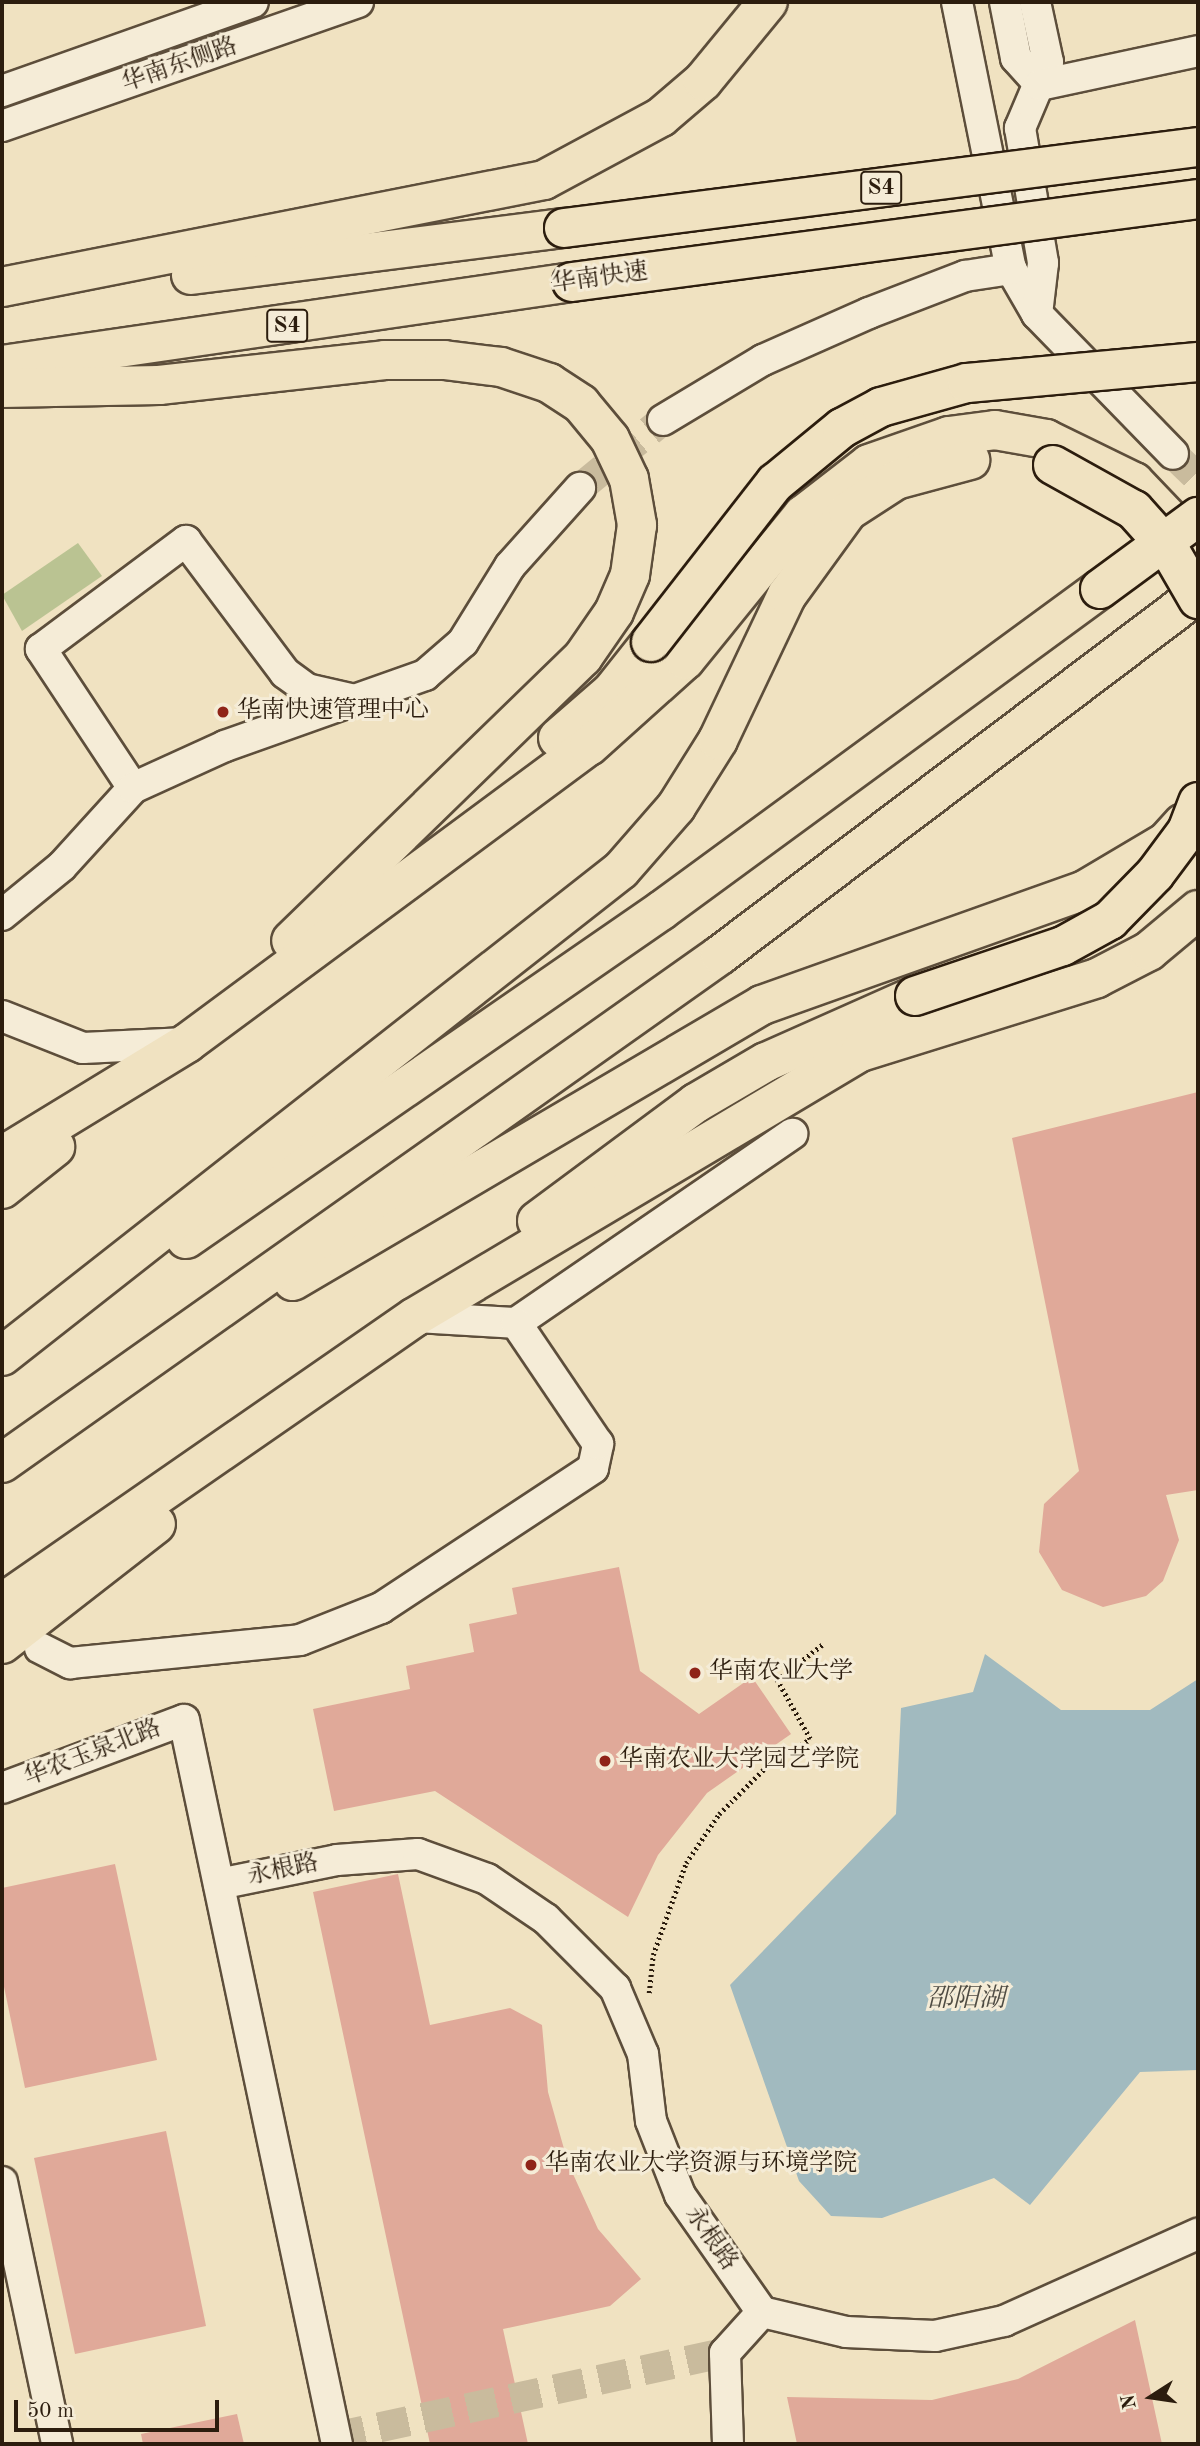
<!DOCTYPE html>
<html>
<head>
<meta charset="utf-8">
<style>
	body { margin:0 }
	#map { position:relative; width:1200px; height:2446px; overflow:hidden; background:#f0e2c1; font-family:"Old Standard TT","Noto Serif SC",serif }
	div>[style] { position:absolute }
	.green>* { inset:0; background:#bac392 }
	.water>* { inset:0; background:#a1babf }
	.building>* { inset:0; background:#e0a999 }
	.minor-tunnel>* { height:30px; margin-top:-15px; transform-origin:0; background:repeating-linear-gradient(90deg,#c9bb9d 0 30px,transparent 0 45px) }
	.path>* { height:4.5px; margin-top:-2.25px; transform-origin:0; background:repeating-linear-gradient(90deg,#2c1d0e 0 2px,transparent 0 5.5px) }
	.roads { filter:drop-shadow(2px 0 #5d4e3b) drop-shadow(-2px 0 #5d4e3b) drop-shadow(0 2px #5d4e3b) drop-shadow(0 -2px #5d4e3b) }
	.minor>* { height:30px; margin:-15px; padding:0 15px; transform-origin:15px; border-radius:15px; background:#f5ecd7 }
	.highway>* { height:38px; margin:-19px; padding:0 19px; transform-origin:19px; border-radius:19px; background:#f0e2c1 }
	.bridges { filter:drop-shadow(2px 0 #2c1d0e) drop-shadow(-2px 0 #2c1d0e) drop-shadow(0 2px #2c1d0e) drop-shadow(0 -2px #2c1d0e) }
	.highway-bridge>* { height:38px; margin:-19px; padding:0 19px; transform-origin:19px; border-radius:19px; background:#f0e2c1 }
	.dots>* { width:19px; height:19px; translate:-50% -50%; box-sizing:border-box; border:4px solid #f5ecd7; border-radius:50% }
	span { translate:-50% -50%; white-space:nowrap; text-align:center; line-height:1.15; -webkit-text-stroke:6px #f5ecd7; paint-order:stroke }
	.shield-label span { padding:2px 5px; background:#f5ecd7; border:2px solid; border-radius:5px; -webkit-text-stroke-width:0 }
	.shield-label { font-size:23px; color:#2c1d0e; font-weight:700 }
	.street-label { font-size:24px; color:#2c1d0e }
	.poi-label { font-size:24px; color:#2c1d0e }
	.left { translate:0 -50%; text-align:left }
	.water-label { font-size:26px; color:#4f4c43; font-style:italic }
	.frame { position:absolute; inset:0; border:4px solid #2c1d0e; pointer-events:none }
	.north { position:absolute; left:1116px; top:2362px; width:70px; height:70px; -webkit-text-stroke:5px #f5ecd7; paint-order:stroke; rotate:258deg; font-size:19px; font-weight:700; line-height:28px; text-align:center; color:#2c1d0e }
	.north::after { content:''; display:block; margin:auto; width:24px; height:32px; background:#2c1d0e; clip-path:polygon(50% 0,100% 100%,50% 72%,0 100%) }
	.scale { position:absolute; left:14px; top:2400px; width:205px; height:32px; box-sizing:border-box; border:4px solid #2c1d0e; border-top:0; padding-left:9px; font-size:21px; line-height:24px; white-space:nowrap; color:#2c1d0e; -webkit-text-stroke:5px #f5ecd7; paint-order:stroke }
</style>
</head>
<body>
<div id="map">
	<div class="green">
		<i style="clip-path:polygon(78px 543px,102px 576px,22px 631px,2px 595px)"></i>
	</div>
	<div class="water">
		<i style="clip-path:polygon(985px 1654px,1061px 1710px,1150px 1710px,1198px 1679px,1198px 2070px,1140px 2072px,1030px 2205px,994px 2178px,882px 2218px,831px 2216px,799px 2181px,730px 1985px,896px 1814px,901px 1708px,973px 1692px)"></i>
	</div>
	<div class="building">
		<i style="clip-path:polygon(1198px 1092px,1198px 1490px,1166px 1495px,1179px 1540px,1163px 1581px,1146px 1596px,1103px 1607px,1062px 1590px,1039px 1552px,1044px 1504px,1079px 1471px,1012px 1138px)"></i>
		<i style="clip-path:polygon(619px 1567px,640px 1671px,699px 1714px,752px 1677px,791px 1734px,707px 1793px,658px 1855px,628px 1917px,435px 1791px,334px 1811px,313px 1709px,410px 1689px,406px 1666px,474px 1652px,469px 1624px,517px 1614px,512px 1588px)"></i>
		<i style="clip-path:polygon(115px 1864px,157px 2060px,25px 2088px,2px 1977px,2px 1888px)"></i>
		<i style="clip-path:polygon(398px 1874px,430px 2025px,510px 2008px,542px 2025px,548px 2092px,568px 2163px,598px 2229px,641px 2279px,610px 2306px,503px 2329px,528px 2444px,430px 2444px,313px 1892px)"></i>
		<i style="clip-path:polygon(166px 2131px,206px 2326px,75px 2354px,34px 2158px)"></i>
		<i style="clip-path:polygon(1135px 2320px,1162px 2444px,797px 2444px,787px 2397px,932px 2400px,1018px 2379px)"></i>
		<i style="clip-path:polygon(237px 2414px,244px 2444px,143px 2444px,141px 2434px)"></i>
	</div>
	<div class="minor-tunnel">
		<i style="left:1173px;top:454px;width:35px;rotate:44deg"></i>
		<i style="left:580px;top:488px;width:107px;rotate:-39.3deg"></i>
		<i style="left:335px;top:2437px;width:399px;rotate:-12.2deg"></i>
	</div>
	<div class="path">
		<i style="left:649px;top:1993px;width:38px;rotate:-84deg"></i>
		<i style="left:653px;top:1955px;width:98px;rotate:-70.3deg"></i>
		<i style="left:686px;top:1863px;width:59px;rotate:-56deg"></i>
		<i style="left:719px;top:1814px;width:64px;rotate:-45deg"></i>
		<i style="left:764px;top:1769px;width:55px;rotate:-33.1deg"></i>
		<i style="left:810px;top:1739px;width:68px;rotate:-119.2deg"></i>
		<i style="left:777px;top:1680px;width:58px;rotate:-38deg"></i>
	</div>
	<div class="roads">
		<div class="minor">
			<i style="left:957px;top:2px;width:272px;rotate:78.6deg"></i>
			<i style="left:1011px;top:269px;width:52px;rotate:60deg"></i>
			<i style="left:1037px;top:314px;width:195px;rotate:45.8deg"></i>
			<i style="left:1005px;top:2px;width:57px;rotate:78.9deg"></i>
			<i style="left:1016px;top:58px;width:36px;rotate:48deg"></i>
			<i style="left:1035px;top:2px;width:61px;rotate:77.8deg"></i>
			<i style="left:1048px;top:62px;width:72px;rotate:113deg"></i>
			<i style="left:1020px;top:128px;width:137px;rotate:80.3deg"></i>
			<i style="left:1043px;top:263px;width:51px;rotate:96.7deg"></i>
			<i style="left:1040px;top:85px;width:162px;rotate:-12.1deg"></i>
			<i style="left:2px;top:91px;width:266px;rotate:-19.5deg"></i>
			<i style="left:2px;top:126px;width:377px;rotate:-19.2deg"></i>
			<i style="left:663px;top:420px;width:117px;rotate:-31deg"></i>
			<i style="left:763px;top:360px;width:116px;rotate:-23.9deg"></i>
			<i style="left:869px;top:313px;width:103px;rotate:-21.1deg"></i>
			<i style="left:965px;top:276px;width:47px;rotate:-8.7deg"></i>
			<i style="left:133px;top:788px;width:167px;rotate:-123.5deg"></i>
			<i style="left:41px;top:649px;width:181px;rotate:-36.7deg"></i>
			<i style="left:186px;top:541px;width:165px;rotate:53.1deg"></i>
			<i style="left:285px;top:673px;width:27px;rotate:36deg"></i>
			<i style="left:307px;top:689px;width:44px;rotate:13.1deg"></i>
			<i style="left:2px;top:915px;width:77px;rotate:-39.2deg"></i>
			<i style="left:62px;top:866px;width:105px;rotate:-47.7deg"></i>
			<i style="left:133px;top:788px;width:101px;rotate:-24.5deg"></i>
			<i style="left:225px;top:746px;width:212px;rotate:-19.5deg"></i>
			<i style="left:425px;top:675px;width:50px;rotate:-41deg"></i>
			<i style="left:463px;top:642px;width:89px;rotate:-58.3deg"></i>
			<i style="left:510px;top:566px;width:105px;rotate:-48.1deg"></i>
			<i style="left:2px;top:1016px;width:87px;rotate:21.6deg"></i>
			<i style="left:83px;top:1048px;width:103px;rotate:-2.8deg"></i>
			<i style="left:415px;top:1317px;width:101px;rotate:3.4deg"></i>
			<i style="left:516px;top:1323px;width:335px;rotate:-34.4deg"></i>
			<i style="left:40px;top:1648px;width:34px;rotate:27deg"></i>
			<i style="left:70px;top:1663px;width:231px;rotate:-5.7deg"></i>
			<i style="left:300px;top:1640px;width:87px;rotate:-21.6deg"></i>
			<i style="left:381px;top:1608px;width:254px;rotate:-33.4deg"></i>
			<i style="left:593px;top:1468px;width:25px;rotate:-78deg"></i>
			<i style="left:598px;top:1444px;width:146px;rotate:-124.1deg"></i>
			<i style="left:2px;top:1788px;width:194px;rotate:-20.5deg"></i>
			<i style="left:184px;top:1720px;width:740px;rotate:78.07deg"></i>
			<i style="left:219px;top:1884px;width:120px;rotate:-11.5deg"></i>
			<i style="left:337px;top:1860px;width:81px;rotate:-4.2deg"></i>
			<i style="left:418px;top:1854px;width:73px;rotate:19.9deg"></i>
			<i style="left:487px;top:1879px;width:71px;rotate:34.1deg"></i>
			<i style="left:546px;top:1919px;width:98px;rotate:45deg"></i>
			<i style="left:615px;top:1988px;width:72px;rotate:67deg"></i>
			<i style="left:643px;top:2054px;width:67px;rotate:83.2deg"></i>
			<i style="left:651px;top:2121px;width:79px;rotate:68.6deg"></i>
			<i style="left:680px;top:2195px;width:143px;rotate:55deg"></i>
			<i style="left:762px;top:2312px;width:86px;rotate:13.4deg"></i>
			<i style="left:846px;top:2332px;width:89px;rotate:2.6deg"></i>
			<i style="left:935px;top:2336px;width:71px;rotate:-12.3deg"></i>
			<i style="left:1004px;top:2321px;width:213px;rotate:-24.2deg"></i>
			<i style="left:2px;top:2182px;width:268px;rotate:78.1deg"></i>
			<i style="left:728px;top:2444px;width:91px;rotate:-91.9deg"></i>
			<i style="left:725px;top:2353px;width:55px;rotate:-47.9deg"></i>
		</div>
		<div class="highway">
			<i style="left:191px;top:275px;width:376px;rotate:-7.2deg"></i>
			<i style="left:2px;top:287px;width:552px;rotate:-11.17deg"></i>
			<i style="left:544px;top:180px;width:133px;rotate:-28.3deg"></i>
			<i style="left:661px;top:117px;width:55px;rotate:-40.6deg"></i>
			<i style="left:703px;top:81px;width:102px;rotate:-50.6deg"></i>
			<i style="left:2px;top:365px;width:576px;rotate:-8.28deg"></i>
			<i style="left:2px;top:388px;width:157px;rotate:-1.1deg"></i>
			<i style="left:159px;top:385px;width:227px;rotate:-6.3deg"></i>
			<i style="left:385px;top:360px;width:59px"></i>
			<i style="left:444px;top:360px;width:57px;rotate:7deg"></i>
			<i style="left:501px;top:367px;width:51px;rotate:18.4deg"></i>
			<i style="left:549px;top:383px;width:38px;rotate:33deg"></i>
			<i style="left:581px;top:404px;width:45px;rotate:50.4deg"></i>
			<i style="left:610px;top:439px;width:44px;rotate:64.6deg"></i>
			<i style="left:629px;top:479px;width:47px;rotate:80.1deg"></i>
			<i style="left:637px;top:525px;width:50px;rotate:98deg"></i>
			<i style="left:630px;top:575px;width:40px;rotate:113.4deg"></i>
			<i style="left:614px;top:612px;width:55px;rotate:124.6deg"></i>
			<i style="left:583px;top:657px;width:407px;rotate:135.8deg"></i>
			<i style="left:558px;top:738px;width:72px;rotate:-41deg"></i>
			<i style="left:612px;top:691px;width:63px;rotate:-51.5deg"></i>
			<i style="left:2px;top:1156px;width:217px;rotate:-31.4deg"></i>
			<i style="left:187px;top:1043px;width:500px;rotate:-36.5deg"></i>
			<i style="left:589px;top:746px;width:129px;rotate:-41.9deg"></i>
			<i style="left:685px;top:660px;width:187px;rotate:-50.9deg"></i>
			<i style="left:803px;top:515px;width:83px;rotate:-37.7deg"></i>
			<i style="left:869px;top:464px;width:85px;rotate:-19.3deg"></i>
			<i style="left:949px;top:436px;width:46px;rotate:-7.4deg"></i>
			<i style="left:995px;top:430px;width:52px;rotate:10deg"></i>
			<i style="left:1046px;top:439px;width:98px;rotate:26deg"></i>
			<i style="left:1134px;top:482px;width:93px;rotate:46.3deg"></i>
			<i style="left:2px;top:1189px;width:68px;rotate:-38.4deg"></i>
			<i style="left:537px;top:1221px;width:198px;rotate:-36.6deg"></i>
			<i style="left:696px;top:1103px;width:81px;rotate:-30.4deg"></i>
			<i style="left:766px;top:1062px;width:163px;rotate:-23.9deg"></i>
			<i style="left:186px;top:1239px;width:579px;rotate:-34.65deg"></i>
			<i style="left:662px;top:910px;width:543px;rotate:-36.24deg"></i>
			<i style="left:293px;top:1281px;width:544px;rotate:-30.48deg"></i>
			<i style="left:762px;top:1005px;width:341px;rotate:-19.6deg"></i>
			<i style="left:1083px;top:891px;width:96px;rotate:-30.6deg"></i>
			<i style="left:1166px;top:842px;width:25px;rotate:-48deg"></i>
			<i style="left:2px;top:1356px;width:787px;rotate:-38.14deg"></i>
			<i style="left:621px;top:870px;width:84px;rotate:-48.9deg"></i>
			<i style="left:676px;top:807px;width:79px;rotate:-57.9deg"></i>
			<i style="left:718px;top:740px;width:161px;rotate:-64.6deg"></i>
			<i style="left:787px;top:595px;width:104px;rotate:-54deg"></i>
			<i style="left:848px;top:511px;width:57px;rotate:-32.9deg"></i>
			<i style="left:896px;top:480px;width:77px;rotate:-15.1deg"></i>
			<i style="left:2px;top:1463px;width:880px;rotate:-35.28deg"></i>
			<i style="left:720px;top:955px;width:599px;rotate:-37.06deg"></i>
			<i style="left:2px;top:1603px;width:502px;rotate:-34.7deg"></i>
			<i style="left:415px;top:1317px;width:518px;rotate:-30.77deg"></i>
			<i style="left:860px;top:1052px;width:248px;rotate:-17.3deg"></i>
			<i style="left:1097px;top:978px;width:59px;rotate:-27.4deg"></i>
			<i style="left:1149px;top:951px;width:64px;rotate:-39.9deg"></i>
			<i style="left:2px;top:1644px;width:195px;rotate:-37.9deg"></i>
		</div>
	</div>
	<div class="bridges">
		<div class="highway-bridge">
			<i style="left:564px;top:228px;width:639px;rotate:-7.28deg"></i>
			<i style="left:572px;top:282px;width:631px;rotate:-7.55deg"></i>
			<i style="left:1053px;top:465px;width:93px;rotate:29.1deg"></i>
			<i style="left:1134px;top:510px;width:52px;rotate:48.1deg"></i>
			<i style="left:1169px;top:549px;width:58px;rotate:59.9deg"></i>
			<i style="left:1100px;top:589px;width:122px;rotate:-36.3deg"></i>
			<i style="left:651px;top:642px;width:202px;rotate:-52.1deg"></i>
			<i style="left:775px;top:483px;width:87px;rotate:-39.4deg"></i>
			<i style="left:842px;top:428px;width:44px;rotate:-28.3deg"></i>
			<i style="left:881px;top:407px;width:89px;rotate:-15.6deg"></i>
			<i style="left:967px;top:383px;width:232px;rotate:-5.2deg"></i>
			<i style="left:915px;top:996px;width:156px;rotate:-18.7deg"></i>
			<i style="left:1063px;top:946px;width:54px;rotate:-29deg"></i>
			<i style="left:1110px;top:920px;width:64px;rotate:-45.6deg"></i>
			<i style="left:1155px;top:874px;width:54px;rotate:-53.3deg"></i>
			<i style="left:1187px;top:831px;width:31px;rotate:-69deg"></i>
		</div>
	</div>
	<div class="dots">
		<i style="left:223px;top:712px;background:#8f2418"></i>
		<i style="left:695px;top:1673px;background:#8f2418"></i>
		<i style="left:605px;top:1761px;background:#8f2418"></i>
		<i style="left:531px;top:2165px;background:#8f2418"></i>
	</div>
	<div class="shield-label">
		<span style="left:881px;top:188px">S4</span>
		<span style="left:287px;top:326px">S4</span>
	</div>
	<div class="street-label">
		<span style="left:180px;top:66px;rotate:-19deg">华南东侧路</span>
		<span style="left:600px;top:279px;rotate:-8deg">华南快速</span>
		<span style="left:93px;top:1754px;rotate:-21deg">华农玉泉北路</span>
		<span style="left:283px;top:1871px;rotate:-12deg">永根路</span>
		<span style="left:710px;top:2239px;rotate:55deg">永根路</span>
	</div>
	<div class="poi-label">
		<span class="left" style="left:237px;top:712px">华南快速管理中心</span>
		<span class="left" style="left:709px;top:1673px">华南农业大学</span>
		<span class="left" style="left:619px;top:1761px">华南农业大学园艺学院</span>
		<span class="left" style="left:545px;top:2165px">华南农业大学资源与环境学院</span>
	</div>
	<div class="water-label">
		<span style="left:966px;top:2000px">邵阳湖</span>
	</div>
	<div class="frame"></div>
	<div class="north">N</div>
	<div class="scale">50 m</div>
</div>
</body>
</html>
